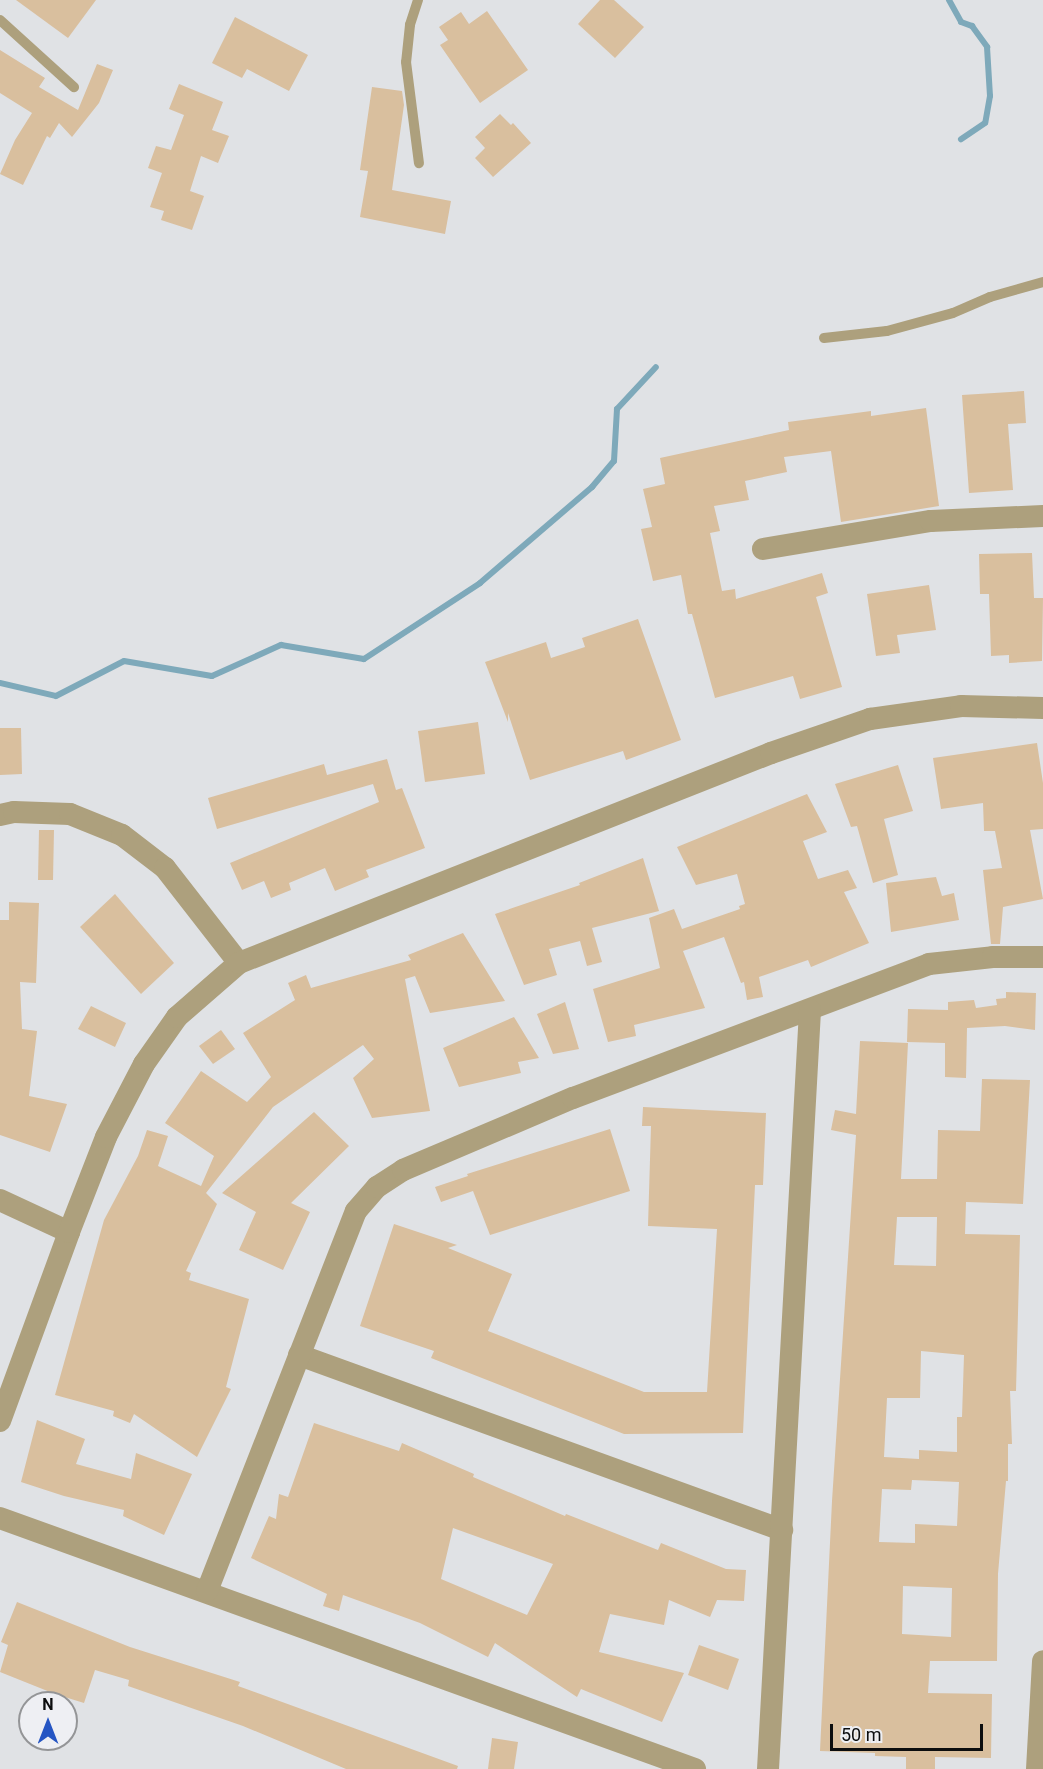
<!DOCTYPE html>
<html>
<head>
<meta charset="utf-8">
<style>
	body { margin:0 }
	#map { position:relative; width:1043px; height:1769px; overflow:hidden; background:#e0e2e5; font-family:Roboto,sans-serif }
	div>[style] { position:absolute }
	.stream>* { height:6px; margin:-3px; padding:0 3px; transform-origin:3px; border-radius:3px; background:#7ea9ba }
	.building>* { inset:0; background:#d9bf9e }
	.service>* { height:10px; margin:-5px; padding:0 5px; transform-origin:5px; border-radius:5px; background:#ada07d }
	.minor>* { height:22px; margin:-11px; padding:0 11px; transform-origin:11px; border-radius:11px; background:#ada07d }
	span { translate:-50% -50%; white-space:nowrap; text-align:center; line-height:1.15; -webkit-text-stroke:6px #eeeff3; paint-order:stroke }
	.north { position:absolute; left:18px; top:1691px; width:60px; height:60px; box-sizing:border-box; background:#eeeff3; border:2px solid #949597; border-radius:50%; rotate:0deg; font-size:16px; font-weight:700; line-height:24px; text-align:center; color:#0c0d0e }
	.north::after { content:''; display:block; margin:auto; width:21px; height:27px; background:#2555c3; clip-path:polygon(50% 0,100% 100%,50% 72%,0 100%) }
	.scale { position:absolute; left:830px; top:1724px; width:153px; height:27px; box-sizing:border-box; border:3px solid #0c0d0e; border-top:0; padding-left:8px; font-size:18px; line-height:21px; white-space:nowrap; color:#0c0d0e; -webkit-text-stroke:4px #eeeff3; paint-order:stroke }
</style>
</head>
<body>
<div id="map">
	<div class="stream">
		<i style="left:949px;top:0;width:25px;rotate:61deg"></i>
		<i style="left:961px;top:22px;width:12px;rotate:20deg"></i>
		<i style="left:972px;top:26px;width:26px;rotate:54deg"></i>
		<i style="left:987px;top:47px;width:49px;rotate:86.5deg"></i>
		<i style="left:990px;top:96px;width:27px;rotate:100deg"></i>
		<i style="left:985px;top:123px;width:29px;rotate:146deg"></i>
		<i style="left:0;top:683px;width:57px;rotate:13.1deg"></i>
		<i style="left:56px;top:696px;width:76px;rotate:-27.2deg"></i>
		<i style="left:124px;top:661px;width:89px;rotate:9.7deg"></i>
		<i style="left:212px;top:676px;width:76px;rotate:-24.2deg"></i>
		<i style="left:281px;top:645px;width:84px;rotate:9.6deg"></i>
		<i style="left:364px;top:659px;width:139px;rotate:-33.2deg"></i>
		<i style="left:480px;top:583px;width:148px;rotate:-40.6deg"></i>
		<i style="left:592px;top:487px;width:34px;rotate:-50deg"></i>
		<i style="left:614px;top:461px;width:52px;rotate:-86.7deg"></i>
		<i style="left:617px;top:409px;width:57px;rotate:-47.1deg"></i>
	</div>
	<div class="building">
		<i style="clip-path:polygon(16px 0,96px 0,68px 38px)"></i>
		<i style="clip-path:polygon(600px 0,614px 0,644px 27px,615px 58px,578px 24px)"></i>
		<i style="clip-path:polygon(487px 11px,528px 70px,480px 103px,440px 45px,448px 40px,439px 27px,461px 12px,469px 24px)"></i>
		<i style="clip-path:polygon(235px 17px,308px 55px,289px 91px,247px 69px,242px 78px,212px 63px)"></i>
		<i style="clip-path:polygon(0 50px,45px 78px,39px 87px,78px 110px,97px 64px,113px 70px,99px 103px,72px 137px,59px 123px,50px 138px,47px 136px,23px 185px,0 174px,15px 140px,32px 113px,0 93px)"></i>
		<i style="clip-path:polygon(179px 84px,223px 102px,212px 130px,229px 136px,218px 163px,201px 156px,190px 191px,204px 196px,192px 230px,161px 220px,164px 211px,150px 207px,162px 173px,148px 168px,156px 146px,171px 150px,184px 115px,169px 109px)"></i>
		<i style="clip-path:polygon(372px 87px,402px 91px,404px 105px,392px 190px,451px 201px,445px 234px,360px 217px,368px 171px,360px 170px)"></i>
		<i style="clip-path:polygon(500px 114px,511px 125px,513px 123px,531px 143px,493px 177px,475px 158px,485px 148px,475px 137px)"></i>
		<i style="clip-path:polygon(1024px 391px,1026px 423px,1008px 424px,1013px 490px,969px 493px,962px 395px)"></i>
		<i style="clip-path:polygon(926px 408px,939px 506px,841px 522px,831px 451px,784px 457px,787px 472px,745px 481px,749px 500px,714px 506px,720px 531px,710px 533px,722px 591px,735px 589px,736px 599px,822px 573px,828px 593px,816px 597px,842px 687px,800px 699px,793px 676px,715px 698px,692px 614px,688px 614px,681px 575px,653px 581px,641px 529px,652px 527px,643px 489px,665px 484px,660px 458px,789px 430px,788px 422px,871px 411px,871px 416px)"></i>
		<i style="clip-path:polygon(1032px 553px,1034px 598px,1043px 598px,1042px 661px,1009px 663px,1009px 655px,991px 656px,989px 594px,980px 594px,979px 554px)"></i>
		<i style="clip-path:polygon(929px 585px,936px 630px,897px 635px,900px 653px,876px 656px,867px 594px)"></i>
		<i style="clip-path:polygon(638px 619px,681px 740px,626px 760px,623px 751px,530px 780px,508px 713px,508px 722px,485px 662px,546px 642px,551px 658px,585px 647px,582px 638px)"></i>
		<i style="clip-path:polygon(478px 722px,485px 774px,425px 782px,418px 731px)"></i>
		<i style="clip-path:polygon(0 728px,21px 728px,22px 774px,0 775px)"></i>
		<i style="clip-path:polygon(1037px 743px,1043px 783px,1043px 829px,1030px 830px,1043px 899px,1003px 907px,1000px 944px,991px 944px,983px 870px,1002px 868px,995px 831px,984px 831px,983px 803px,941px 809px,933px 758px)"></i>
		<i style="clip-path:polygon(387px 759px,396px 790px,402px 788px,425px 848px,366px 870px,369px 877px,335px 891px,325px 868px,289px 883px,291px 890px,271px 898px,264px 881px,242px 890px,230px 863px,379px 802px,373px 784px,217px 829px,208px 798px,324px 764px,327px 775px)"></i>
		<i style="clip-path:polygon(898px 765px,913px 811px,884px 819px,898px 875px,873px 883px,857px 826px,851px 827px,835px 784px)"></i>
		<i style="clip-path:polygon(807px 794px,827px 832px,803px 841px,818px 879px,848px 870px,857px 888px,844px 892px,869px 943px,811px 967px,808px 960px,759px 977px,763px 997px,747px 1000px,744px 982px,741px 983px,724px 937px,683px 951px,705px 1008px,634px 1025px,636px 1036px,608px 1042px,593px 989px,660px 968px,649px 918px,674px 909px,682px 929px,740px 909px,739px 906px,745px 904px,737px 874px,696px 885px,677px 847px)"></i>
		<i style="clip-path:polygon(39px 830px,54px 830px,53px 880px,38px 880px)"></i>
		<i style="clip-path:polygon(643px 858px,659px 911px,592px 928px,602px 962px,587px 966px,580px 941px,549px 949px,557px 975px,524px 985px,495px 914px,580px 885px,579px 883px)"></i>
		<i style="clip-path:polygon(936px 877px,942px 896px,954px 893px,959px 920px,891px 932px,886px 883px)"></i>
		<i style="clip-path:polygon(115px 894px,174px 963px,141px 994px,80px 927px)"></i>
		<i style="clip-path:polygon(9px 902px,39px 903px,36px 983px,20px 982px,22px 1029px,37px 1031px,29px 1096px,67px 1104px,50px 1152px,0 1135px,0 920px,9px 920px)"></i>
		<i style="clip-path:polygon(463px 933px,505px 1001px,430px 1013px,415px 976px,405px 979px,430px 1111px,372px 1118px,353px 1078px,374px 1059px,363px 1045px,273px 1107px,206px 1193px,217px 1204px,186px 1271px,191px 1273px,189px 1280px,249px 1299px,226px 1387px,231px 1389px,197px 1457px,134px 1414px,130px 1423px,113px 1416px,114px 1411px,55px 1395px,104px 1220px,138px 1156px,147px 1130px,168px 1136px,158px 1166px,201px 1186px,214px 1156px,165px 1123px,201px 1071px,247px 1102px,271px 1077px,243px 1033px,295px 1000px,288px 983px,306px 975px,311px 988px,411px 960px,408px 955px)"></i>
		<i style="clip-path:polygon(1006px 992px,1036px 993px,1035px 1030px,1005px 1026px,967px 1028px,966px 1078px,945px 1077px,945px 1043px,907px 1042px,908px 1009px,948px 1010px,948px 1002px,974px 1000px,976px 1008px,997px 1005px,996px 999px,1006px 998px)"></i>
		<i style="clip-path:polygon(565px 1002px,579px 1049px,553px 1054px,537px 1014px)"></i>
		<i style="clip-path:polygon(91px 1006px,126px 1023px,115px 1047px,78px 1029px)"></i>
		<i style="clip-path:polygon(514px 1017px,539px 1058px,518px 1062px,521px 1073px,459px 1087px,443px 1048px)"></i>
		<i style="clip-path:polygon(221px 1030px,235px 1049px,213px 1064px,199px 1046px)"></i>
		<i style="clip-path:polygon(evenodd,860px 1041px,908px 1043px,901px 1179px,937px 1179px,938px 1130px,980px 1131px,982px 1079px,1030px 1080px,1023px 1204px,966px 1202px,965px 1234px,1020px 1235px,1016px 1391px,1010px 1391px,1012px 1444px,1008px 1444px,1008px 1481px,1006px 1481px,998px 1574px,997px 1661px,930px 1661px,928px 1693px,992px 1694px,991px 1758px,935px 1757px,935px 1769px,906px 1769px,906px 1757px,875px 1756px,875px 1753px,820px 1751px,832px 1501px,856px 1135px,831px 1130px,835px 1110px,856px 1114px,860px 1041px,897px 1217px,937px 1217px,936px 1266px,894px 1265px,897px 1217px,860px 1041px,921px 1351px,964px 1355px,962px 1417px,957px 1417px,957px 1452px,919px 1450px,919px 1459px,884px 1457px,887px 1398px,920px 1398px,921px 1351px,860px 1041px,912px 1480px,959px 1482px,957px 1526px,915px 1524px,915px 1543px,879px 1542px,882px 1489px,911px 1490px,912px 1480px,860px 1041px,903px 1586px,952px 1588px,951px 1637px,902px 1634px,903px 1586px)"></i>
		<i style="clip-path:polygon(643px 1107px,766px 1113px,763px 1185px,755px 1185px,743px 1433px,624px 1434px,431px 1358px,434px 1351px,360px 1326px,394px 1224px,457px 1245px,448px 1248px,512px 1274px,488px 1331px,644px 1392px,707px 1392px,717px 1229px,648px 1226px,651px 1126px,642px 1126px)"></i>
		<i style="clip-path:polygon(314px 1112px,349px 1146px,291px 1203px,310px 1212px,283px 1270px,239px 1250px,256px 1212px,222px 1193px)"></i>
		<i style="clip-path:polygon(610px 1129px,630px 1191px,490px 1235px,473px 1191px,441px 1202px,435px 1187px,468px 1176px,467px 1174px)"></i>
		<i style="clip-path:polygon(37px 1420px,85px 1439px,76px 1464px,131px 1479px,136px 1453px,192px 1474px,164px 1535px,123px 1516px,124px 1510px,64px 1496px,21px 1482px)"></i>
		<i style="clip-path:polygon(evenodd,314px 1423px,399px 1451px,402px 1443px,474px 1474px,473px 1477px,565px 1516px,566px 1514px,658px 1550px,661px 1543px,726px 1569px,746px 1570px,744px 1601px,717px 1600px,710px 1617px,669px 1600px,664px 1625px,610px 1614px,599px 1652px,684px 1673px,662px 1722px,581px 1689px,577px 1697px,495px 1643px,488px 1657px,420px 1623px,343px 1595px,339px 1611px,323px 1606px,327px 1594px,251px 1558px,269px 1516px,276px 1519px,279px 1494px,288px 1497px,314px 1423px,453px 1528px,553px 1564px,527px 1615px,441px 1579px,453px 1528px)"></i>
		<i style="clip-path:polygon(17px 1602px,130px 1647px,240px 1682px,238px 1686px,458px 1766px,457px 1769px,346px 1769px,243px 1726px,128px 1686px,129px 1680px,95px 1670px,84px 1703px,55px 1694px,0 1672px,8px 1645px,1px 1642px)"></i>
		<i style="clip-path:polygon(699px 1645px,739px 1659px,728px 1690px,688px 1675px)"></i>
		<i style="clip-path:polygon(492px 1738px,518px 1742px,514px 1769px,488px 1769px)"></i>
	</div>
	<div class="service">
		<i style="left:418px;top:0;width:26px;rotate:108deg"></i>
		<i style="left:410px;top:25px;width:37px;rotate:96deg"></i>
		<i style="left:406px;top:62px;width:102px;rotate:82.7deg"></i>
		<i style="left:0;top:20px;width:100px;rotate:42.2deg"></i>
		<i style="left:824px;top:338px;width:63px;rotate:-6.3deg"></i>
		<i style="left:887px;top:331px;width:68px;rotate:-15.3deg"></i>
		<i style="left:953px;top:313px;width:40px;rotate:-23.4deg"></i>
		<i style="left:990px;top:297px;width:55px;rotate:-15.8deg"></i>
	</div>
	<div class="minor">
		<i style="left:763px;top:549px;width:170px;rotate:-9.5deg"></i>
		<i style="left:931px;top:521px;width:112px;rotate:-2.6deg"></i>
		<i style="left:0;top:815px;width:14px;rotate:-12deg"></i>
		<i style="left:14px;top:812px;width:56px;rotate:2deg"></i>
		<i style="left:70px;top:814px;width:56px;rotate:22deg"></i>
		<i style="left:122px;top:835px;width:54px;rotate:37.5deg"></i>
		<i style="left:165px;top:868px;width:120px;rotate:52.1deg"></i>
		<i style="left:0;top:1200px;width:76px;rotate:24.9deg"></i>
		<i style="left:299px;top:1355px;width:514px;rotate:19.92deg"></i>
		<i style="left:0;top:1421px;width:201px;rotate:-69.9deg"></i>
		<i style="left:69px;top:1232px;width:102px;rotate:-68.7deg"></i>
		<i style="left:106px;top:1137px;width:82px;rotate:-62.5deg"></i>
		<i style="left:144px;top:1064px;width:57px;rotate:-54.9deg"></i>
		<i style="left:177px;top:1017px;width:82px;rotate:-41.1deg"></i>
		<i style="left:239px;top:963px;width:572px;rotate:-21.54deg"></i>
		<i style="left:771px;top:753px;width:105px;rotate:-19deg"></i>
		<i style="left:870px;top:719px;width:92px;rotate:-8.1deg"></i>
		<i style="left:961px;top:706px;width:82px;rotate:1.4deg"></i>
		<i style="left:0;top:1518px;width:739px;rotate:19.86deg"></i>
		<i style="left:207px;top:1591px;width:408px;rotate:-68.6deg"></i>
		<i style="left:356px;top:1211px;width:32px;rotate:-49deg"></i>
		<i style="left:377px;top:1187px;width:31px;rotate:-33deg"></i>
		<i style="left:403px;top:1170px;width:185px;rotate:-23deg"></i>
		<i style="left:573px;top:1098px;width:380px;rotate:-20.6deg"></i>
		<i style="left:929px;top:964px;width:64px;rotate:-6.2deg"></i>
		<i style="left:993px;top:957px;width:50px"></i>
		<i style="left:768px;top:1769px;width:760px;rotate:-86.83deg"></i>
		<i style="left:1037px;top:1769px;width:108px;rotate:-86.8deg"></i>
	</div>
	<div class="north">N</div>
	<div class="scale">50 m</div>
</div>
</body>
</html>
